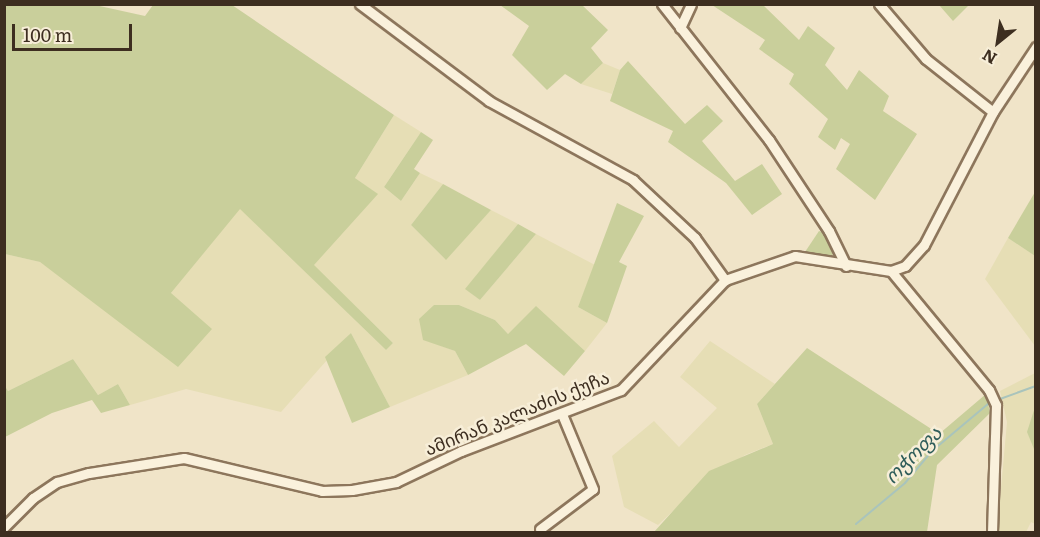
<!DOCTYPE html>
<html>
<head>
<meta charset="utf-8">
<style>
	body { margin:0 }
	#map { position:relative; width:1040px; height:537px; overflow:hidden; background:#f0e4c8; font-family:Literata,"Noto Sans Georgian",serif }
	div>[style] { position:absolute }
	.farmland>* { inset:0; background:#e6deb5 }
	.green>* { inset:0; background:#c9cf9b }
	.stream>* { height:2px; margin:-1px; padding:0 1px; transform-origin:1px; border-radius:1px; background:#a9c4bc }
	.roads { filter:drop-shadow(2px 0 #8d765c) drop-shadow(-2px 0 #8d765c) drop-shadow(0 2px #8d765c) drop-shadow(0 -2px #8d765c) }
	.minor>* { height:9px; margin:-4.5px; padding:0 4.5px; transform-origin:4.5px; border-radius:4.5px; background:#faf1dc }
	span { translate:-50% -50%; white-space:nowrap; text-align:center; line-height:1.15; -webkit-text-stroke:5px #f7eed8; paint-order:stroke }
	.street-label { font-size:18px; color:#3d2e20 }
	.water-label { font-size:20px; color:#2f5d5a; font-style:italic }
	.frame { position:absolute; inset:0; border:6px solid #3d2e20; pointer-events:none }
	.north { position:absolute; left:968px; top:12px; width:60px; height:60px; -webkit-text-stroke:4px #f7eed8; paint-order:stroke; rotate:210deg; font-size:16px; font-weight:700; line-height:24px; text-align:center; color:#3d2e20 }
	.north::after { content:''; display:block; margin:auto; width:21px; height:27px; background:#3d2e20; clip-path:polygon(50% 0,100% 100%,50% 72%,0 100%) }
	.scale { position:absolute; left:12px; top:24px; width:120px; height:27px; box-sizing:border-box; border:3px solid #3d2e20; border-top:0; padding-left:8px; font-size:18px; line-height:21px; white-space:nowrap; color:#3d2e20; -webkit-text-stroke:4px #f7eed8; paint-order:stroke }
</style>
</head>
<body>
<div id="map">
	<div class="farmland">
		<i style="clip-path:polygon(603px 63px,620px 70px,612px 94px,581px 84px)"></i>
		<i style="clip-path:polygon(394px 115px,421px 132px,384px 187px,401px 201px,420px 173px,443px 184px,411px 225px,445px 259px,491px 210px,518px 224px,466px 289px,480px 300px,536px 234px,595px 265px,578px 307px,607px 323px,585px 351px,536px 307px,508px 334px,495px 320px,459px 305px,434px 305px,423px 339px,455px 351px,468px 375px,390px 407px,351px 333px,281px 412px,186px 389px,130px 405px,118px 384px,98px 395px,73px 359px,8px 391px,5px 386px,5px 254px,40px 262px,86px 294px,171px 293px,240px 208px,386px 350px,393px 343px,313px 265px,377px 194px,355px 178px)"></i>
		<i style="clip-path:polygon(1008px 238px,1035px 256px,1035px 346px,985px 279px)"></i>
		<i style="clip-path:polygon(710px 341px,775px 384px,757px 404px,773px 444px,745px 455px,693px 492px,658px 525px,624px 507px,612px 456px,654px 421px,679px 447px,717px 408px,680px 377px)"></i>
		<i style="clip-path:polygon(1035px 373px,1035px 524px,1031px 522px,1026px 532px,997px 532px,1007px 422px,1000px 391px)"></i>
	</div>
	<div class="green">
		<i style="clip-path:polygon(5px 4px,95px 5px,145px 16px,153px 5px,232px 5px,394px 115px,355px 178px,378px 194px,314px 265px,393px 343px,386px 350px,240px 209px,171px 293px,212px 329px,178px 367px,40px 262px,5px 254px)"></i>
		<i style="clip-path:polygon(500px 5px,582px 5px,608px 30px,591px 48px,603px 63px,581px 84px,565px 74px,547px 90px,512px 55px,529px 26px)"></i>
		<i style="clip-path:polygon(712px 5px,763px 5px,799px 40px,808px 26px,835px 48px,825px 65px,847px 90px,859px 70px,889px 96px,883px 111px,917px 134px,875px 200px,836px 169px,850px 144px,841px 138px,835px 150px,818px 137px,828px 119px,789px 84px,794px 74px,759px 49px,765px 40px)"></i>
		<i style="clip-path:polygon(939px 5px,969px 5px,953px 21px)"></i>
		<i style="clip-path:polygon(628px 61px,685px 124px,707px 105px,723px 121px,702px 141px,735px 181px,762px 164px,782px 194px,752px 215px,726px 183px,668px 142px,673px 131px,610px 101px,620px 70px)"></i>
		<i style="clip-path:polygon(421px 132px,433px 140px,414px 169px,420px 173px,401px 201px,384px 187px)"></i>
		<i style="clip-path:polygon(443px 184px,491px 210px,446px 260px,411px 225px)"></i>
		<i style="clip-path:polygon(1035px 192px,1035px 256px,1008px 238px)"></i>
		<i style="clip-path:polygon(617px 203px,644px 216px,619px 262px,627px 266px,607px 323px,578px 307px)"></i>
		<i style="clip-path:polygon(518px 224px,536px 234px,480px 300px,465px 289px)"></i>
		<i style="clip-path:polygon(819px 231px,827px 234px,834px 249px,832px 257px,805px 252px)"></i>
		<i style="clip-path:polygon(434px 305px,459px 305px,495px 320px,508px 334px,536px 306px,585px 351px,564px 376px,526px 344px,468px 375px,455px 351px,423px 340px,419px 319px)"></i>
		<i style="clip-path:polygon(351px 333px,390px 407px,352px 423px,325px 357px)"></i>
		<i style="clip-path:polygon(807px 348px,939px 434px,986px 394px,990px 413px,937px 465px,927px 532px,654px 532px,709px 471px,773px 444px,757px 404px)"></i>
		<i style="clip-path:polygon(73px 359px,98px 395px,118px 384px,130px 405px,101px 413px,92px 400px,52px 413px,5px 437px,5px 386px,8px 391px)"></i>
		<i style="clip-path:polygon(1035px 407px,1036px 449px,1034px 449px,1027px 432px)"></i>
	</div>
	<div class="stream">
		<i style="left:1000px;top:399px;width:38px;rotate:-20deg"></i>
		<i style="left:856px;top:524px;width:64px;rotate:-39.9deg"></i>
		<i style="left:905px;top:483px;width:42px;rotate:-49.8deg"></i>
		<i style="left:932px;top:451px;width:73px;rotate:-40deg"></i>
	</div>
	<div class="roads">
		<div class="minor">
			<i style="left:360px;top:4px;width:161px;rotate:36.9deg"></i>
			<i style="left:489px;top:101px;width:164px;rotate:28.7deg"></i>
			<i style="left:633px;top:180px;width:85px;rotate:43.1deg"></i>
			<i style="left:695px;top:238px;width:52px;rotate:54.5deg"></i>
			<i style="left:662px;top:4px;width:173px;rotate:51.8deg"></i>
			<i style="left:769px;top:140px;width:109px;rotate:56.6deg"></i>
			<i style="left:829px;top:231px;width:39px;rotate:64deg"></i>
			<i style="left:879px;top:4px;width:72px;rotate:49.5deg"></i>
			<i style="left:926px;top:59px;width:85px;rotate:38.3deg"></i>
			<i style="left:680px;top:28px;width:26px;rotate:-65deg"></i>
			<i style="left:891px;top:271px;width:154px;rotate:50.5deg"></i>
			<i style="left:989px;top:390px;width:17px;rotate:65deg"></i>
			<i style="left:996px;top:405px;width:127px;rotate:91.8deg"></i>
			<i style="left:4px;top:527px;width:41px;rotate:-45deg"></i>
			<i style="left:33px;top:498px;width:29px;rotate:-34deg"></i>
			<i style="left:57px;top:482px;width:33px;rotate:-16deg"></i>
			<i style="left:89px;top:473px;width:96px;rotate:-9deg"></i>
			<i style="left:184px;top:458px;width:142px;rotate:13.4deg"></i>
			<i style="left:322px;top:491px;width:30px;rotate:-2deg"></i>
			<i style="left:352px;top:490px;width:45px;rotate:-10.3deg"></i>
			<i style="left:396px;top:482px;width:72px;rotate:-25.5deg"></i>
			<i style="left:461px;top:451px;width:171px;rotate:-20.9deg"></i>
			<i style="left:621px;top:390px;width:151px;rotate:-46.6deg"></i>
			<i style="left:725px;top:280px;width:74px;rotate:-18.9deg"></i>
			<i style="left:795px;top:256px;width:97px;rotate:8.9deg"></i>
			<i style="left:891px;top:271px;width:15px;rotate:-20deg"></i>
			<i style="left:905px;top:266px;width:28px;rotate:-48deg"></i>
			<i style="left:924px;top:245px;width:150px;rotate:-62.6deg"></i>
			<i style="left:993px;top:112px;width:78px;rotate:-56.5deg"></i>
			<i style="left:540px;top:529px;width:66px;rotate:-37deg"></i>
			<i style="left:593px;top:489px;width:81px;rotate:-112.5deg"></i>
		</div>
	</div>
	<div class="street-label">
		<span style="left:517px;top:413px;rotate:-22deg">ამირან კალაძის ქუჩა</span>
	</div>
	<div class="water-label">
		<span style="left:912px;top:454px;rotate:-45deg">ოჭოფა</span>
	</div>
	<div class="frame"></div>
	<div class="north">N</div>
	<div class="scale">100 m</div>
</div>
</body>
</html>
